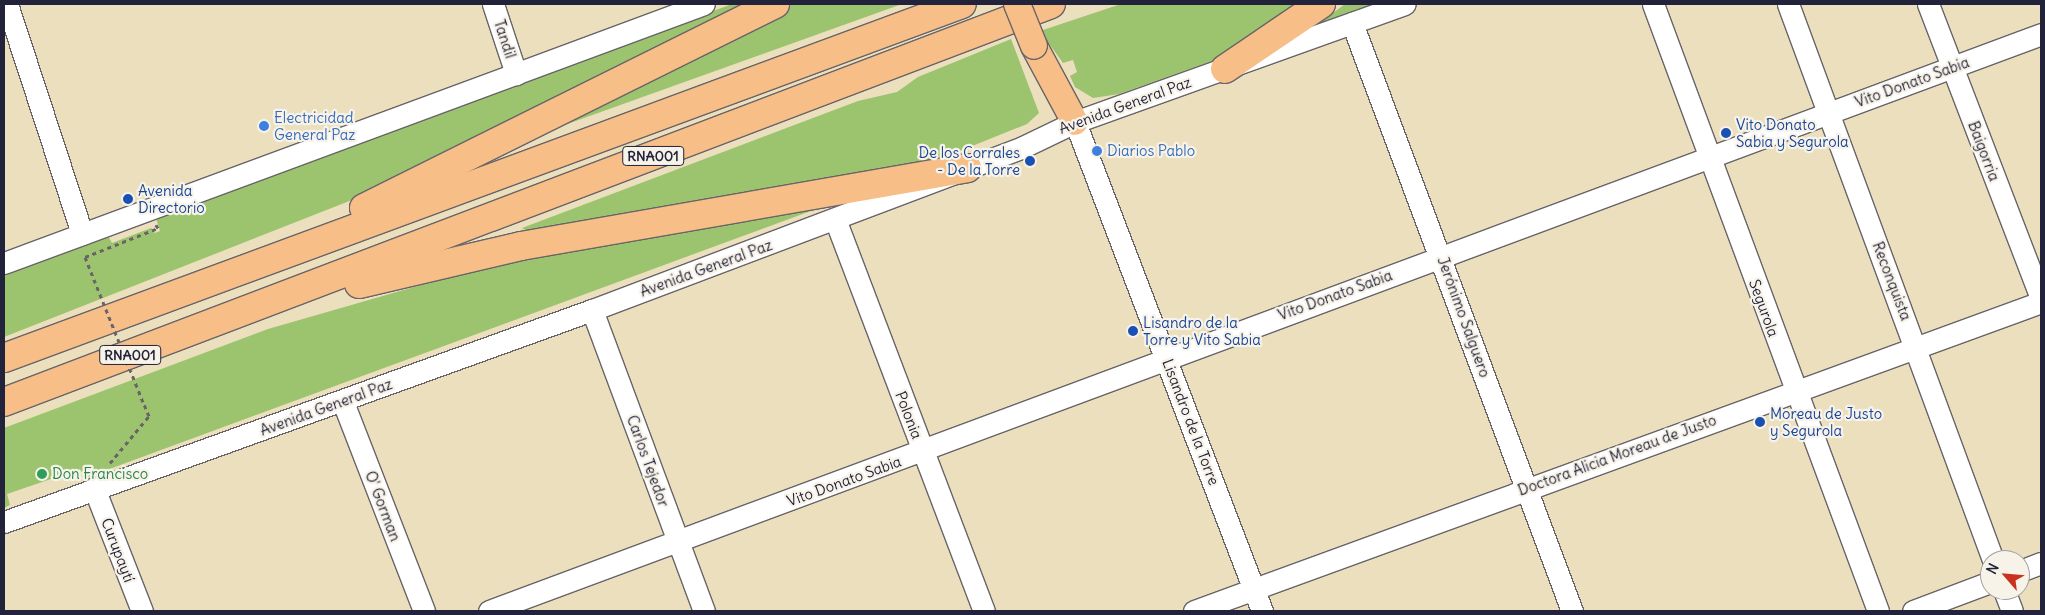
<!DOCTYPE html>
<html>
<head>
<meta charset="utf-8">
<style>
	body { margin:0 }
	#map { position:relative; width:2045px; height:615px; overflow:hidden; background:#ebdfbd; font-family:Delius,sans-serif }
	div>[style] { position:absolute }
	.green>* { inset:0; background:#9cc36e }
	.path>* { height:3px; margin-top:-1.5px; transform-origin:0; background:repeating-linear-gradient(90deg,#686468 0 4px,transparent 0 8px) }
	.roads { filter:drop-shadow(1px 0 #686468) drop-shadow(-1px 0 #686468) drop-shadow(0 1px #686468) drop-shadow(0 -1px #686468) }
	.minor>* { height:21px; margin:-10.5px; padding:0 10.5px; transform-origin:10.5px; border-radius:10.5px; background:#fff }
	.major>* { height:26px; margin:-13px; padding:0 13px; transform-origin:13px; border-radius:13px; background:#f7be88 }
	.highway>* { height:28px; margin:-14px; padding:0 14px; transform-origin:14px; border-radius:14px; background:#f7be88 }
	.path-bridge>* { height:3px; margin-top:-1.5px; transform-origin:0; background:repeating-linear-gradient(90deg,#686468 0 4px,transparent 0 8px) }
	.bridges { filter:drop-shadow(1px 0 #686468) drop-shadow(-1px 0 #686468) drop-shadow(0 1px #686468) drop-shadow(0 -1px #686468) }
	.major-bridge>* { height:26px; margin:-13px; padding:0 13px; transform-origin:13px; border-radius:13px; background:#f7be88 }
	.dots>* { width:14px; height:14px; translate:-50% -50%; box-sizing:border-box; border:2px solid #f7f3e8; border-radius:50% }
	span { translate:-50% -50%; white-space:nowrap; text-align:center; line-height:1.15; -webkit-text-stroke:4.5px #f7f3e8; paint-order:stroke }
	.shield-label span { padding:1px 4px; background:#f7f3e8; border:1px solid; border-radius:4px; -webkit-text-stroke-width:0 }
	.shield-label { font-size:14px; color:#22223b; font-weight:700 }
	.street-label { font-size:15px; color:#22223b }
	.shop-label { font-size:15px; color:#366cbe }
	.left { translate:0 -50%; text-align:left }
	.transit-label { font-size:15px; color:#164399 }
	.right { translate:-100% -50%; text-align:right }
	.leisure-label { font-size:15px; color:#27864d }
	.frame { position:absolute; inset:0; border:5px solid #22223b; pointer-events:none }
	.north { position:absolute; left:1980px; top:550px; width:50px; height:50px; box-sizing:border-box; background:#f7f3e8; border:1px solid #a29fa3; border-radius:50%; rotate:297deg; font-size:14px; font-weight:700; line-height:20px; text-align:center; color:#22223b }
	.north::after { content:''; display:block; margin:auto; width:18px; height:22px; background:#c8321e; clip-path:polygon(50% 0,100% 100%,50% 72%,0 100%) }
</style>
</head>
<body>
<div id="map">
	<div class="green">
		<i style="clip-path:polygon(732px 4px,762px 4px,357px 198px,4px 337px,4px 275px,108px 236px,112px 243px,151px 228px,155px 233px,160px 231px,156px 218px)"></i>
		<i style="clip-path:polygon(790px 4px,902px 4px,495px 150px)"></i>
		<i style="clip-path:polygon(1121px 4px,1296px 4px,1218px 59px,1119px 94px,1093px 98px,1075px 87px,1070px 76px,1077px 72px,1073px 60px,1063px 63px,1040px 31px)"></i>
		<i style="clip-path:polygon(1345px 4px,1379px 4px,1312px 29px)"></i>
		<i style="clip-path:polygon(1011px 39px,1039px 113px,1027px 124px,935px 161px,611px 218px,527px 231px,522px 228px,858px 101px,897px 92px,918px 77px)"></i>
		<i style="clip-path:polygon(838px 201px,85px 478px,80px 469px,7px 494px,10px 505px,4px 508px,4px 428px,268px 329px,494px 264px)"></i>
	</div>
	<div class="path">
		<i style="left:85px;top:257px;width:79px;rotate:-21.7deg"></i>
		<i style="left:158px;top:228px;width:4px;rotate:-124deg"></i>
		<i style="left:110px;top:463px;width:61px;rotate:-50.3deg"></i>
		<i style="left:149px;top:416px;width:15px;rotate:-113deg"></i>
	</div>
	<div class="roads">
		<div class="minor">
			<i style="left:7px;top:4px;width:242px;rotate:71.9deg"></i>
			<i style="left:493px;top:4px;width:74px;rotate:71.8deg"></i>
			<i style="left:1653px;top:4px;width:647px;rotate:69.66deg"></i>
			<i style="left:1788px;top:4px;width:593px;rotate:69.76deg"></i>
			<i style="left:1928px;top:4px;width:316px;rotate:69deg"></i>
			<i style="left:1352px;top:23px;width:628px;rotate:69.49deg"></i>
			<i style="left:1075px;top:122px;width:524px;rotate:69.07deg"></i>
			<i style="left:835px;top:219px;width:419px;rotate:69.2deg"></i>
			<i style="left:4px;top:263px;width:746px;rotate:-20.3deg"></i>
			<i style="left:592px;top:310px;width:321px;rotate:69.6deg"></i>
			<i style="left:343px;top:402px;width:224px;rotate:68.8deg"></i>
			<i style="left:94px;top:488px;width:132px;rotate:68.7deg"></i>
			<i style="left:4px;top:522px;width:625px;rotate:-19.83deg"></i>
			<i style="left:592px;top:310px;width:461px;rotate:-20.7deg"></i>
			<i style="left:1023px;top:147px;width:58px;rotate:-25.7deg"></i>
			<i style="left:1075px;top:122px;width:350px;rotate:-19.7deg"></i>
			<i style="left:2020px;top:571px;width:22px;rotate:-21deg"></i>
			<i style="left:2004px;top:590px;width:22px;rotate:69deg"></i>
			<i style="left:489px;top:611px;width:1656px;rotate:-20.39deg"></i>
			<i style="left:1194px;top:611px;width:902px;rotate:-20.04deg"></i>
			<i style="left:1913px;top:611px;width:82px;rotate:-20.6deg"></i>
		</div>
		<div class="major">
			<i style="left:1034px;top:46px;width:86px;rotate:61.7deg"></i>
		</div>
		<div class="highway">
			<i style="left:1225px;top:69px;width:116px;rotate:-34.1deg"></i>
			<i style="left:364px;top:208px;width:459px;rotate:-26.4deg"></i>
			<i style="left:359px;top:284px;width:166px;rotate:-13.2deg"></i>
			<i style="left:521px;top:246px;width:453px;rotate:-9.9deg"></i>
			<i style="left:4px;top:358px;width:1021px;rotate:-20.28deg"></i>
			<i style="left:4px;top:402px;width:1120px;rotate:-20.81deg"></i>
		</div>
	</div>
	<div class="path-bridge">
		<i style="left:85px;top:257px;width:156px;rotate:68.2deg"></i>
	</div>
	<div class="bridges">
		<div class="major-bridge">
			<i style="left:1017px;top:4px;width:45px;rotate:68deg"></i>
		</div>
	</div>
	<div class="dots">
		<i style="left:264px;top:126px;background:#3f7fe0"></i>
		<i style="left:1726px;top:133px;background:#1a4fb4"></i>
		<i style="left:1097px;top:151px;background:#3f7fe0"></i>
		<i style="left:1030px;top:161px;background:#1a4fb4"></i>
		<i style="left:128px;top:199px;background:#1a4fb4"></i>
		<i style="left:1133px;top:331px;background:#1a4fb4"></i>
		<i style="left:1760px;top:422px;background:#1a4fb4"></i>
		<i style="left:42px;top:474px;background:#2e9e5b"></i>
	</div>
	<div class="shield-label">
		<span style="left:653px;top:156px">RNA001</span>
		<span style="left:130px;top:355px">RNA001</span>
	</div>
	<div class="street-label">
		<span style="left:505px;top:39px;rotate:72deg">Tandil</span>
		<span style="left:1912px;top:82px;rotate:-20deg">Vito Donato Sabia</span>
		<span style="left:1125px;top:105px;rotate:-20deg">Avenida General Paz</span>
		<span style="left:1984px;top:151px;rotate:69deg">Baigorria</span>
		<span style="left:706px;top:268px;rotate:-20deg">Avenida General Paz</span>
		<span style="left:1892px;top:281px;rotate:69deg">Reconquista</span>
		<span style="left:1335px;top:295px;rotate:-20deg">Vito Donato Sabia</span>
		<span style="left:1764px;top:308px;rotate:70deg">Segurola</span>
		<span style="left:1464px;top:317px;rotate:70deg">Jerónimo Salguero</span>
		<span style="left:326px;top:407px;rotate:-20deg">Avenida General Paz</span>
		<span style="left:909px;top:415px;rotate:69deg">Polonia</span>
		<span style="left:1191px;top:422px;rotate:69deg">Lisandro de la Torre</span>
		<span style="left:1617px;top:455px;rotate:-20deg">Doctora Alicia Moreau de Justo</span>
		<span style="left:648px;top:461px;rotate:70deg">Carlos Tejedor</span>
		<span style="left:844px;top:481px;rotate:-20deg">Vito Donato Sabia</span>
		<span style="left:383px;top:506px;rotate:69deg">O' Gorman</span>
		<span style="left:118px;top:550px;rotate:69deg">Curupaytí</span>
	</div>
	<div class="shop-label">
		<span class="left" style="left:274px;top:126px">Electricidad<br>General Paz</span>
		<span class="left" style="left:1107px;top:151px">Diarios Pablo</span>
	</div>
	<div class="transit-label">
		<span class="left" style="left:1736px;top:133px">Vito Donato<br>Sabia y Segurola</span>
		<span class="right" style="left:1020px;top:161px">De los Corrales<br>- De la Torre</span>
		<span class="left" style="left:138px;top:199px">Avenida<br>Directorio</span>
		<span class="left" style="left:1143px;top:331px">Lisandro de la<br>Torre y Vito Sabia</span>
		<span class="left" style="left:1770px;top:422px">Moreau de Justo<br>y Segurola</span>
	</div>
	<div class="leisure-label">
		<span class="left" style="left:52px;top:474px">Don Francisco</span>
	</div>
	<div class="frame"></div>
	<div class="north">N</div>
</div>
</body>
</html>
